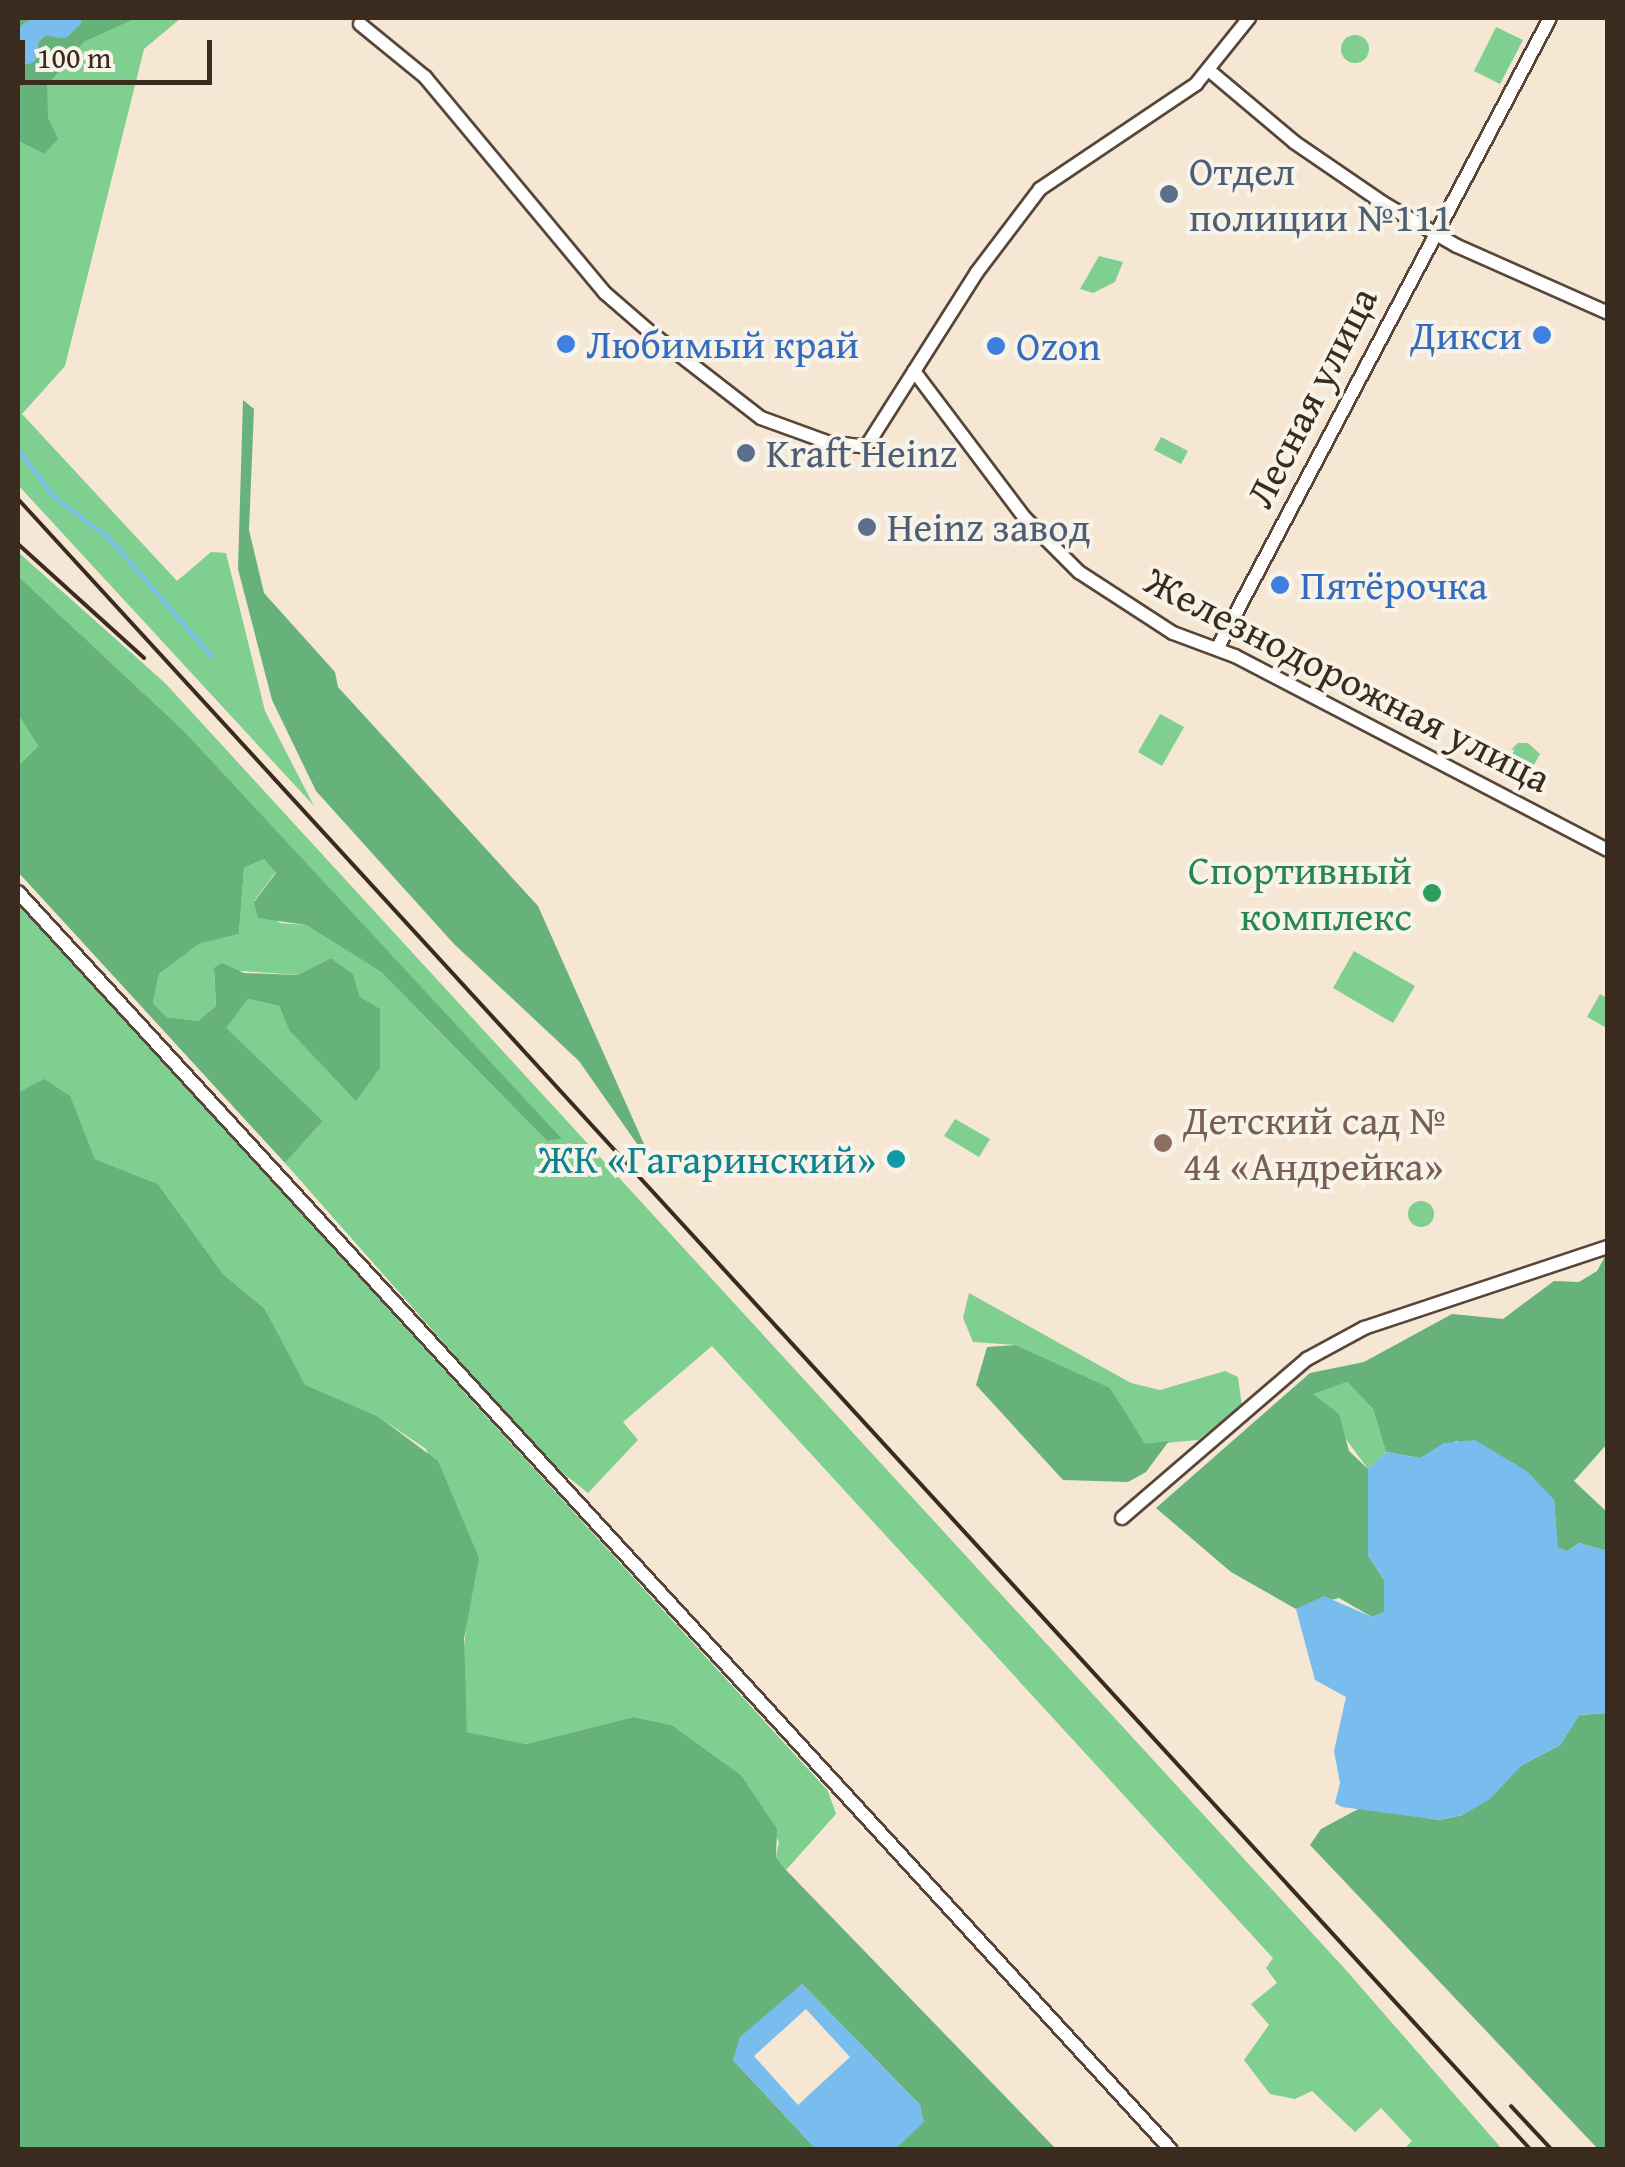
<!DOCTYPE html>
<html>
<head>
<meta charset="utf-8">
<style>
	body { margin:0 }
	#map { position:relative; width:1625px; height:2167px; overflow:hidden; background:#f5e7d3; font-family:"Gentium Book Plus",serif }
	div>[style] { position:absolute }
	.green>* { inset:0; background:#7ecf90 }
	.round { border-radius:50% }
	.forest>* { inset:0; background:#66b27a }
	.water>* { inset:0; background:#78bdee }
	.stream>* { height:4px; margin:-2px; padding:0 2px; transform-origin:2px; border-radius:2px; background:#78bdee }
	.river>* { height:22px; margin:-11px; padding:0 11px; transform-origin:11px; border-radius:11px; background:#78bdee }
	.roads { filter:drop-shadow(2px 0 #574639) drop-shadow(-2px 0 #574639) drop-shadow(0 2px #574639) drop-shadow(0 -2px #574639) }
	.street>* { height:12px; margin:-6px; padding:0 6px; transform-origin:6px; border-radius:6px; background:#fff }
	.rail>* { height:4px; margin:-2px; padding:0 2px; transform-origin:2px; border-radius:2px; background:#3b2a1e }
	.dots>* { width:28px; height:28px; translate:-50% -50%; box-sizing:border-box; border:5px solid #f7f3e8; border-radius:50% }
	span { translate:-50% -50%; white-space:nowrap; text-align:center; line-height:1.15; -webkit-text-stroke:8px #f7f3e8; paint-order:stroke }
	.service-label { font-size:40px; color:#4e5e75 }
	.left { translate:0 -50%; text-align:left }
	.shop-label { font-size:40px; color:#366cbe }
	.right { translate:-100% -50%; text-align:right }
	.street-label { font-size:40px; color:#3b2a1e }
	.leisure-label { font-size:40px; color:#27864d }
	.education-label { font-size:40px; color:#785e54 }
	.culture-label { font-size:40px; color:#0d838f }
	.frame { position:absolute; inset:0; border:20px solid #3b2a1e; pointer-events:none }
	.scale { position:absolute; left:20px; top:40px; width:192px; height:45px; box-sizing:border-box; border:5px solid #3b2a1e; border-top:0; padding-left:12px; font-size:30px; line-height:35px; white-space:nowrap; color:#3b2a1e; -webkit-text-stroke:8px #f7f3e8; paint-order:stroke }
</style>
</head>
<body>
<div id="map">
	<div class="green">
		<i style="clip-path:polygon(137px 18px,181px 18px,144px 49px,65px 366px,22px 414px,177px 581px,211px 552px,226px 553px,265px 711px,314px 806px,18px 485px,18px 141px,44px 154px,47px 86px,84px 42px)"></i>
		<i style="clip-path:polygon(52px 25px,36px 52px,18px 66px,18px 37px)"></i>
		<i style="clip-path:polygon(1496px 27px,1523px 40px,1500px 84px,1474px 71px)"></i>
		<i class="round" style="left:1341px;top:35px;width:28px;height:28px"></i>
		<i style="clip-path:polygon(1099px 256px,1123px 262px,1115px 282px,1093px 293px,1080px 289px)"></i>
		<i style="clip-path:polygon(1161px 437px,1188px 451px,1181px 464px,1154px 450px)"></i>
		<i style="clip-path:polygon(18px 552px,165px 683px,1345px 1969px,1502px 2149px,1404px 2149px,1412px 2141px,1381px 2108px,1355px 2132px,1312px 2091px,1295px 2099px,1270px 2094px,1244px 2060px,1269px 2025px,1251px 2004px,1277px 1983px,1266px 1968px,1273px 1958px,712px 1346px,623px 1422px,638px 1440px,588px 1493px,548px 1461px,285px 1163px,323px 1121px,225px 1028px,248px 999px,279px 1006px,289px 1030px,379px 1068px,380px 1010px,360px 997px,353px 974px,331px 958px,299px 975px,214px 969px,216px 1006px,198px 1021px,167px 1017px,153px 1003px,159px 974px,199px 944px,239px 934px,244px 868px,264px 859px,276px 872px,254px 901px,280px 923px,306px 925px,381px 972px,547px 1141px,561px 1139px,183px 730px,18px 576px)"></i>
		<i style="clip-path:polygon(18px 714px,38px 746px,18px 766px)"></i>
		<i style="clip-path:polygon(1160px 714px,1184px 727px,1162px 766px,1138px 752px)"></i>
		<i style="clip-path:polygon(1518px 743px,1528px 743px,1540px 754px,1530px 772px,1484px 769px,1479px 760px,1489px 749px,1509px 752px)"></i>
		<i style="clip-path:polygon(18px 903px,828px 1791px,836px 1814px,786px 1870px,776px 1857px,779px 1842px,741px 1775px,672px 1725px,633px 1717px,526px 1744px,467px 1732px,463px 1655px,473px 1570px,426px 1449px,379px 1417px,305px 1386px,265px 1309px,223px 1274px,158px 1184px,95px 1159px,69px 1096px,18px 1093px)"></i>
		<i style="clip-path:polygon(1354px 951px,1415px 986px,1393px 1023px,1333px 988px)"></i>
		<i style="clip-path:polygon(1600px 994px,1607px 998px,1607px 1028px,1587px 1017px)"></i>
		<i style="clip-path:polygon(955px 1119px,990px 1139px,979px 1157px,944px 1136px)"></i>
		<i class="round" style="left:1408px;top:1201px;width:26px;height:26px"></i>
		<i style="clip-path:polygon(969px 1293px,1131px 1383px,1160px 1390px,1225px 1371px,1238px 1377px,1242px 1406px,1198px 1440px,1145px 1445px,1109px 1388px,1016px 1345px,973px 1342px,963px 1318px)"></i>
		<i style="clip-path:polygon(1347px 1382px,1373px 1409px,1386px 1452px,1368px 1469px,1312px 1393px)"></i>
	</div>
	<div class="forest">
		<i style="clip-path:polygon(18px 18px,137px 18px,84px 42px,47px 86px,48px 118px,58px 139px,44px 154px,18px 141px,18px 66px,52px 27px,18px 37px)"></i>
		<i style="clip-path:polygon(243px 400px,254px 409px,249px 530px,264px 593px,335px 672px,338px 687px,538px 906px,656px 1171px,579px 1061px,454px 944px,316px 791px,272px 700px,238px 569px)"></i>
		<i style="clip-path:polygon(18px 576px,183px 730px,562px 1139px,547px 1141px,381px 972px,306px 925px,258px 918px,254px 902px,276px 873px,264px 859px,244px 868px,239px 934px,199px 944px,159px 974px,153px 1003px,167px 1017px,198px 1021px,216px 1006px,214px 968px,222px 963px,244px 973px,298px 975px,331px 958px,353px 974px,360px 997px,380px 1009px,380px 1068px,356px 1101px,289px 1030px,279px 1006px,248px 999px,226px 1028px,323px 1121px,285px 1163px,18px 872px,18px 766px,38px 746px,18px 714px)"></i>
		<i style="clip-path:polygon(44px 1079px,70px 1096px,95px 1159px,158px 1184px,223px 1274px,265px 1309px,305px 1385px,379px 1417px,438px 1461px,479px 1558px,464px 1639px,467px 1732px,526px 1744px,633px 1717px,672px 1725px,741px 1775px,777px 1829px,776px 1857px,786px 1870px,1056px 2149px,895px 2149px,923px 2122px,920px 2105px,802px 1984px,733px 2060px,816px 2149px,18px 2150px,18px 1093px)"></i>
		<i style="clip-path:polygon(1607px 1253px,1607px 1444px,1574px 1481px,1607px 1512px,1607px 1551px,1579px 1543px,1566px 1552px,1557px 1547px,1554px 1500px,1515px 1464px,1456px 1441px,1420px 1458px,1386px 1452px,1373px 1409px,1347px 1382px,1313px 1394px,1339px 1414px,1349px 1451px,1368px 1469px,1368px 1555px,1384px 1580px,1384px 1612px,1372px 1617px,1339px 1598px,1296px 1609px,1231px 1572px,1156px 1508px,1310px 1373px,1364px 1362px,1452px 1314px,1503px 1319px,1554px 1281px,1579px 1282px,1597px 1271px)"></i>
		<i style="clip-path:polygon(1016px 1345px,1110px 1388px,1145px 1444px,1169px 1441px,1146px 1472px,1128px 1482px,1063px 1480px,976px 1385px,987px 1347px)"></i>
		<i style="clip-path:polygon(1607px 1713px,1607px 2149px,1598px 2149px,1310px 1845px,1321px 1829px,1362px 1807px,1439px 1820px,1463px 1815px,1522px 1765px,1560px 1745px,1579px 1715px)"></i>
	</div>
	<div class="water">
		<i style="clip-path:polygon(1475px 1440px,1528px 1472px,1554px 1500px,1558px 1547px,1567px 1551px,1579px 1543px,1607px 1551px,1607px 1713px,1579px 1715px,1560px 1745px,1522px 1765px,1490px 1799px,1463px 1815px,1439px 1820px,1342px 1807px,1335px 1803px,1340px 1783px,1334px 1751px,1346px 1697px,1315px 1680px,1296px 1609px,1324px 1596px,1372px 1617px,1384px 1612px,1384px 1580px,1368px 1555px,1368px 1469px,1386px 1452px,1420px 1458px,1444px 1443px)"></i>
		<i style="clip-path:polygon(evenodd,802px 1984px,920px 2105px,924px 2122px,895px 2149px,816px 2149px,733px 2060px,740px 2037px,802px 1984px,806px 2009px,850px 2057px,798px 2105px,754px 2056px,806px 2009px)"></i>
	</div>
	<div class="stream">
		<i style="left:18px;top:449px;width:59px;rotate:53.3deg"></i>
		<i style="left:53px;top:496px;width:70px;rotate:36.9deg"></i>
		<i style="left:109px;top:538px;width:157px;rotate:49.1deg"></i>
	</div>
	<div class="river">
		<i style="left:18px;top:55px;width:9px;rotate:-13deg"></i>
		<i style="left:27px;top:53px;width:19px;rotate:-87deg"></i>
		<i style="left:28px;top:34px;width:19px;rotate:-32deg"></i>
		<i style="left:44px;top:24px;width:18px;rotate:9deg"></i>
		<i style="left:62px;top:27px;width:13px;rotate:-45deg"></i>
	</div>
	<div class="roads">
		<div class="street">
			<i style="left:360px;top:24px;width:84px;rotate:39.2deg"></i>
			<i style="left:425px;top:77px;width:281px;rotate:50.2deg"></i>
			<i style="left:605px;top:293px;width:60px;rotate:40.9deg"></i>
			<i style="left:650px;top:332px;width:140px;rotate:37.8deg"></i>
			<i style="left:761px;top:418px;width:70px;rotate:20deg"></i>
			<i style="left:827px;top:442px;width:39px;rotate:7deg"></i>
			<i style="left:866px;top:447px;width:207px;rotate:-57.6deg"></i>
			<i style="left:977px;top:272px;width:104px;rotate:-52.8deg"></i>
			<i style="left:1040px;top:189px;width:188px;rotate:-33.9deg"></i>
			<i style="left:1196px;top:84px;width:85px;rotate:-51.2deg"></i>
			<i style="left:1211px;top:72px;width:109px;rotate:40.1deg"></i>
			<i style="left:1294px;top:142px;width:108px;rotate:34.4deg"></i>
			<i style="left:1383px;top:203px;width:86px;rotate:30.2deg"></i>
			<i style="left:1457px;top:246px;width:165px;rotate:23.9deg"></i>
			<i style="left:914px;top:371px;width:183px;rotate:53deg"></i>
			<i style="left:1024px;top:517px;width:78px;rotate:45deg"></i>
			<i style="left:1079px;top:572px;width:112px;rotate:33deg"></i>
			<i style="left:1173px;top:633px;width:66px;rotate:20.4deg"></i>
			<i style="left:1235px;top:656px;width:420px;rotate:27.5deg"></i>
			<i style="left:1217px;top:649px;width:713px;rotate:-62.18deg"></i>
			<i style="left:18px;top:892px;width:1706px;rotate:47.49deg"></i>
			<i style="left:1122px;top:1518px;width:244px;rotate:-40.7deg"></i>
			<i style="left:1307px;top:1359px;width:65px;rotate:-28.5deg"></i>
			<i style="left:1364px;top:1328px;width:257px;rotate:-18.4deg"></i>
		</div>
	</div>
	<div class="rail">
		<i style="left:18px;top:499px;width:2239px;rotate:47.5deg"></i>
		<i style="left:18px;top:544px;width:170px;rotate:42.1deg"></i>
		<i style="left:1511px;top:2106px;width:60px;rotate:47deg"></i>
	</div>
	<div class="dots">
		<i style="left:1169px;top:194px;background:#5c6f8a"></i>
		<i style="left:1542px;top:335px;background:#3f7fe0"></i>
		<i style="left:566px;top:344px;background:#3f7fe0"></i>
		<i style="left:996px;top:346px;background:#3f7fe0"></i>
		<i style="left:746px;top:453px;background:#5c6f8a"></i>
		<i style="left:867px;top:527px;background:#5c6f8a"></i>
		<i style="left:1280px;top:585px;background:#3f7fe0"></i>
		<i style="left:1432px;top:893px;background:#2e9e5b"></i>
		<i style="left:1163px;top:1143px;background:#8d6e63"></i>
		<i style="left:896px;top:1159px;background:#0f9aa8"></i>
	</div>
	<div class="service-label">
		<span class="left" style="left:1189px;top:194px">Отдел<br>полиции №111</span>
		<span class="left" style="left:766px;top:453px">Kraft Heinz</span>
		<span class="left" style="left:887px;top:527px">Heinz завод</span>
	</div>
	<div class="shop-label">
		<span class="right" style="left:1522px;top:335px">Дикси</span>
		<span class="left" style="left:586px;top:344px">Любимый край</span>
		<span class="left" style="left:1016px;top:346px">Ozon</span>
		<span class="left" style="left:1300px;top:585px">Пятёрочка</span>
	</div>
	<div class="street-label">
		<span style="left:1311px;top:397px;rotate:-63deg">Лесная улица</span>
		<span style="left:1348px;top:679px;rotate:27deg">Железнодорожная улица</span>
	</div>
	<div class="leisure-label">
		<span class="right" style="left:1412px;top:893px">Спортивный<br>комплекс</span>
	</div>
	<div class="education-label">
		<span class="left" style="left:1183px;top:1143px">Детский сад №<br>44 «Андрейка»</span>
	</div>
	<div class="culture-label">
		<span class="right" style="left:876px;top:1159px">ЖК «Гагаринский»</span>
	</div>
	<div class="frame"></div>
	<div class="scale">100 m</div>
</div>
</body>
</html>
